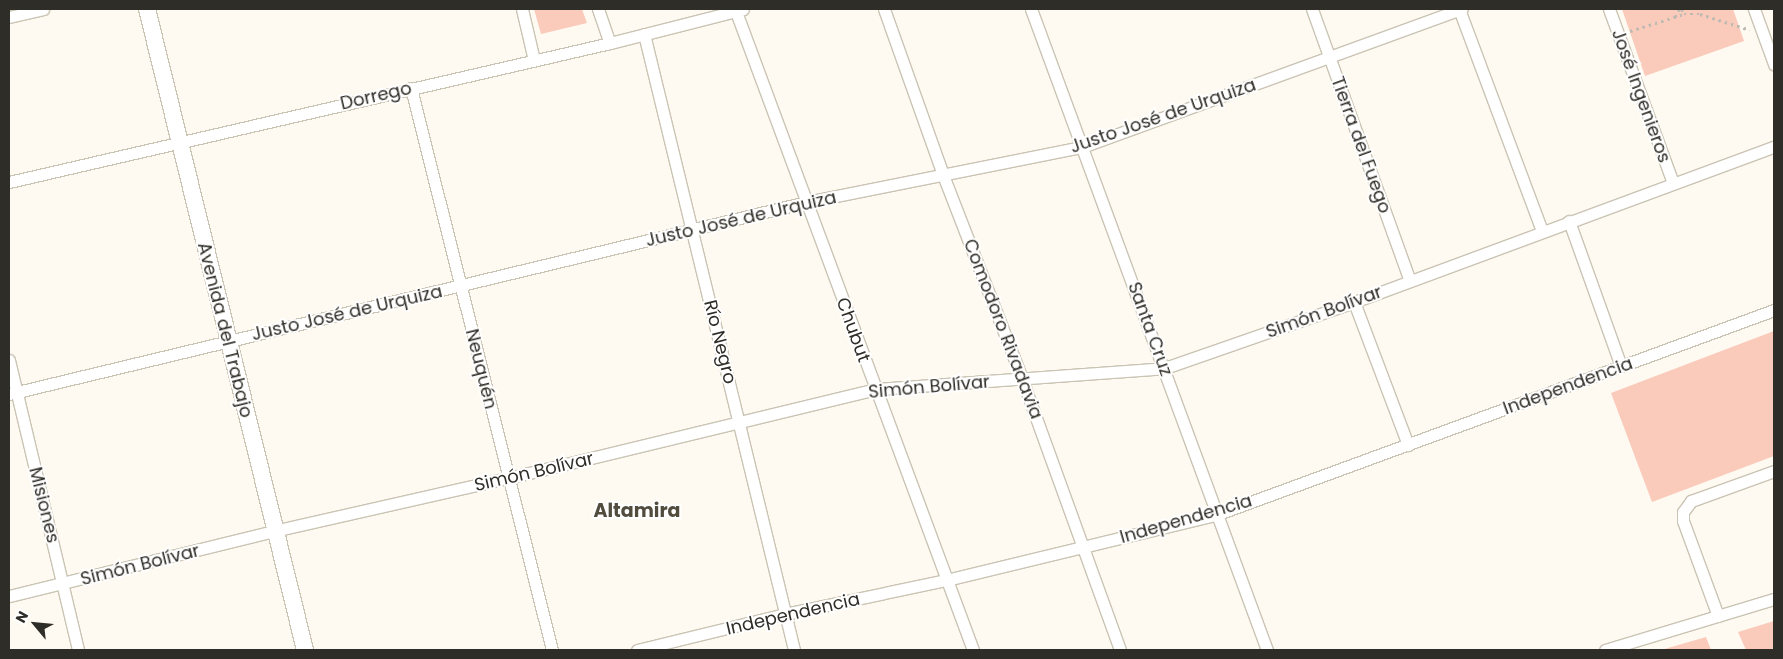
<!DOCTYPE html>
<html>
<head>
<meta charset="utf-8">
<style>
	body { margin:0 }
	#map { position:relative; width:1783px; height:659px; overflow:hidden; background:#fffaf1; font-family:Poppins,sans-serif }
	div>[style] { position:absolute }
	.green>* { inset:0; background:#facabb }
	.path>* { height:2.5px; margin-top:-1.25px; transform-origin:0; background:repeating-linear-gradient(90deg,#bebab2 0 2.5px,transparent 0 6.5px) }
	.roads { filter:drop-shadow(1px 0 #cac4b4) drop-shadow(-1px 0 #cac4b4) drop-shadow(0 1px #cac4b4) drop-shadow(0 -1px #cac4b4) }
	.street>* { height:11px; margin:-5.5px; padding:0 5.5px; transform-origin:5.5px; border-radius:5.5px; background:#fff }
	.secondary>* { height:16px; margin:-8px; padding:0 8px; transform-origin:8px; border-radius:8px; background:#fff }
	span { translate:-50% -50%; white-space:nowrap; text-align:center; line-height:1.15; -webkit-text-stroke:4px #fff; paint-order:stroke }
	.street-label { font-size:18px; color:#2f2d27 }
	.neighbourhood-label { font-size:19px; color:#514c3e; font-weight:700 }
	.frame { position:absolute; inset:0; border:10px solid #2f2d27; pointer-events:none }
	.north { position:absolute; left:10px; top:599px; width:50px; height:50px; -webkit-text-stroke:4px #fff; paint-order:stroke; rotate:298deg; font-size:14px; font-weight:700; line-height:20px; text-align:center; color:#2f2d27 }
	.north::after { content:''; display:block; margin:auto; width:18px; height:22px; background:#2f2d27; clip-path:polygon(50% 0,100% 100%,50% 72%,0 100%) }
</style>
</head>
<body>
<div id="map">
	<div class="green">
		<i style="clip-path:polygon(534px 9px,582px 9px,587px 23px,541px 34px)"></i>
		<i style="clip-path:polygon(1622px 9px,1733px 9px,1744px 41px,1645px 76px)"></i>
		<i style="clip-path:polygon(1774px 331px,1774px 456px,1652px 502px,1611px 393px)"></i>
		<i style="clip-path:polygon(1774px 621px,1774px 650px,1746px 650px,1738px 632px)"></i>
		<i style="clip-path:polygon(1706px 637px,1711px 650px,1661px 650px)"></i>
	</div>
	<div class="path">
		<i style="left:1682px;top:9px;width:5px;rotate:68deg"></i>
		<i style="left:1675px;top:17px;width:9px;rotate:-63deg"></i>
		<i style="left:1630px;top:31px;width:57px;rotate:-17.5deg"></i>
		<i style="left:1684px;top:14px;width:16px"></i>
		<i style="left:1700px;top:14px;width:52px;rotate:17.7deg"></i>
	</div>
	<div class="roads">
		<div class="street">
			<i style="left:522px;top:9px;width:52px;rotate:76.8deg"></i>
			<i style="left:598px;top:9px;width:36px;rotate:71deg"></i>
			<i style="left:735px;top:9px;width:684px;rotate:69.63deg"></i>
			<i style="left:884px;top:9px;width:176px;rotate:70.4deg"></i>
			<i style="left:943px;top:175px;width:219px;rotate:68.8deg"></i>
			<i style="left:1022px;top:379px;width:288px;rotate:70.1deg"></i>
			<i style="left:1031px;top:9px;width:683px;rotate:69.79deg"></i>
			<i style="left:1312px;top:9px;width:289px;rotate:70.2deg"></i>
			<i style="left:1459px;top:9px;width:237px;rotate:69.5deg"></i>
			<i style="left:1609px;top:9px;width:185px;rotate:69.8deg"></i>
			<i style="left:1754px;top:9px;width:59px;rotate:70deg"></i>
			<i style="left:9px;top:17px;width:35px;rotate:-13deg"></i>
			<i style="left:644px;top:34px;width:634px;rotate:76.31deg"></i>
			<i style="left:411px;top:88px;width:579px;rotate:75.92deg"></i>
			<i style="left:9px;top:182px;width:617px;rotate:-13.02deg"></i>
			<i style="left:610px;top:43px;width:137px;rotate:-14.3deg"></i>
			<i style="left:1569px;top:221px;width:154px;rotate:70.3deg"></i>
			<i style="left:1354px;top:302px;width:153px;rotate:69.3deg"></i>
			<i style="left:9px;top:360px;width:298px;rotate:76.6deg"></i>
			<i style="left:9px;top:394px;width:820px;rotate:-13.54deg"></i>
			<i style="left:806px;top:202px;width:281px;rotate:-11.3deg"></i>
			<i style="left:1082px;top:147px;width:404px;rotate:-20deg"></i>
			<i style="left:9px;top:596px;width:273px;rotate:-13.8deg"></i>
			<i style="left:274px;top:531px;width:240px;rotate:-12.8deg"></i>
			<i style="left:508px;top:478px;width:378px;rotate:-13.6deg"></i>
			<i style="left:875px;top:389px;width:291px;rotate:-4.1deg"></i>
			<i style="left:1165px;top:368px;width:200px;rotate:-19.2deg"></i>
			<i style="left:1354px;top:302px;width:448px;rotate:-20.3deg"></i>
			<i style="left:1718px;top:616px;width:101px;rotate:-110.2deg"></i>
			<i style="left:1683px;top:521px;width:9px;rotate:-90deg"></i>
			<i style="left:1683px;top:512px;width:14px;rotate:-54deg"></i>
			<i style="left:1691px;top:501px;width:88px;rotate:-19.9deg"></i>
			<i style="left:637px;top:650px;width:152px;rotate:-13.7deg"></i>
			<i style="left:785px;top:614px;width:165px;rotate:-11.9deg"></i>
			<i style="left:946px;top:580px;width:280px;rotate:-13.6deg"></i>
			<i style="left:1218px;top:514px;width:592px;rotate:-20.15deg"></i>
			<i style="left:1605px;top:650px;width:177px;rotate:-16.8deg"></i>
		</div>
		<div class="secondary">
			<i style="left:147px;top:9px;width:660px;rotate:76.15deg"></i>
		</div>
	</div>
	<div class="street-label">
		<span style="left:376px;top:96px;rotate:-13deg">Dorrego</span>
		<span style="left:1641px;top:96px;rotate:70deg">José Ingenieros</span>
		<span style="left:1163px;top:116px;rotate:-19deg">Justo José de Urquiza</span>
		<span style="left:1361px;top:145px;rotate:70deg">Tierra del Fuego</span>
		<span style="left:741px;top:219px;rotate:-13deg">Justo José de Urquiza</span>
		<span style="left:1324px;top:312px;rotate:-20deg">Simón Bolívar</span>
		<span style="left:347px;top:313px;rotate:-13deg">Justo José de Urquiza</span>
		<span style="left:1003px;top:329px;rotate:69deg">Comodoro Rivadavia</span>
		<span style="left:1150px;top:329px;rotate:70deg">Santa Cruz</span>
		<span style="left:225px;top:330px;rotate:76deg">Avenida del Trabajo</span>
		<span style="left:853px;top:330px;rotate:70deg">Chubut</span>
		<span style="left:720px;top:342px;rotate:76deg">Río Negro</span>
		<span style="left:481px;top:369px;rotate:76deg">Neuquén</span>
		<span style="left:1568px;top:386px;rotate:-20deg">Independencia</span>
		<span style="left:929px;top:387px;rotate:-5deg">Simón Bolívar</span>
		<span style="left:534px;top:472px;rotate:-13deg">Simón Bolívar</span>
		<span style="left:44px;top:505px;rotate:76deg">Misiones</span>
		<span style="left:1186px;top:519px;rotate:-16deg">Independencia</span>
		<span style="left:140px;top:565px;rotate:-14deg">Simón Bolívar</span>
		<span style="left:793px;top:614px;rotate:-13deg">Independencia</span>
	</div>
	<div class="neighbourhood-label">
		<span style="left:637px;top:511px">Altamira</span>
	</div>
	<div class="frame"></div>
	<div class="north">N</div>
</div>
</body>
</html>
